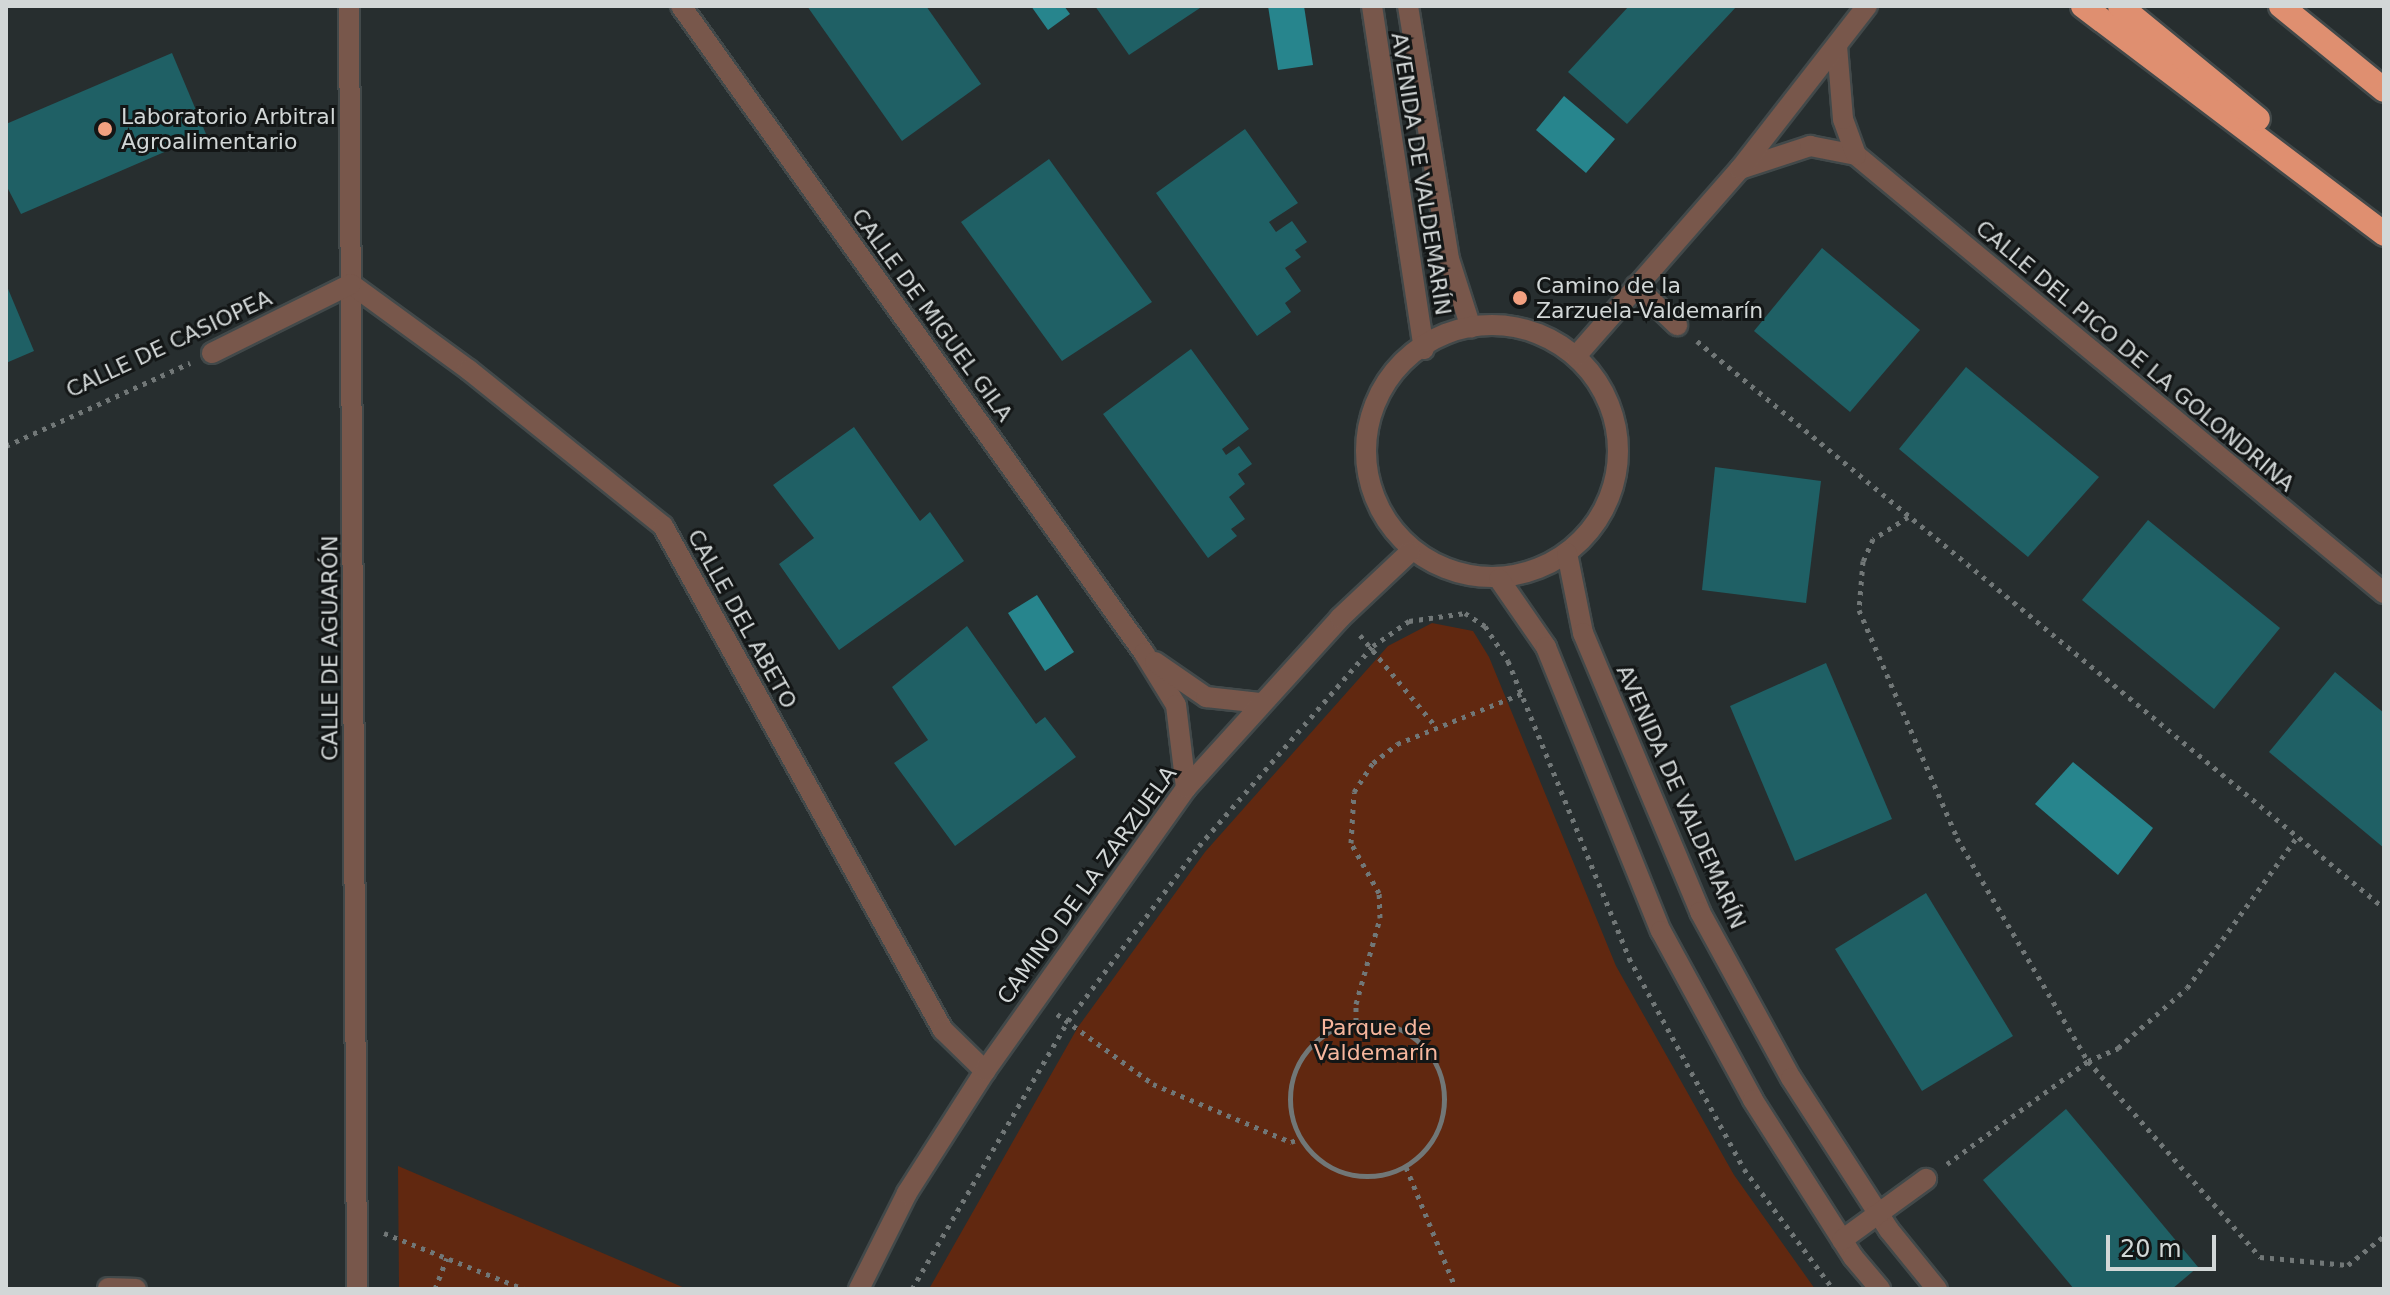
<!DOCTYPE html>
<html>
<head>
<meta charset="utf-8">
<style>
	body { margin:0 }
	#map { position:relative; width:2390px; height:1295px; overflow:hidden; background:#272e2f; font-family:"DejaVu Sans",sans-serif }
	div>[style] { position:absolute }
	.green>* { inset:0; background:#612810 }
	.water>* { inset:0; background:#27858d }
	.building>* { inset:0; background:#1f6065 }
	.path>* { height:5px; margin-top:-2.5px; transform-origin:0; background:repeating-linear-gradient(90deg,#717777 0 4px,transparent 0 10px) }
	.path>.ring { margin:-2.5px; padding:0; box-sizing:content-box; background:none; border:5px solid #717777; border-radius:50% }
	.roads { filter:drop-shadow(2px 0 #42494a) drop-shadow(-2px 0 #42494a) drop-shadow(0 2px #42494a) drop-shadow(0 -2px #42494a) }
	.minor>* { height:20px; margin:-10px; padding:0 10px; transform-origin:10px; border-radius:10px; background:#78574b }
	.minor>.ring { margin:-10px; padding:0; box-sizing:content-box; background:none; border:20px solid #78574b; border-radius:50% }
	.highway>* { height:24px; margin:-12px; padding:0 12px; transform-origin:12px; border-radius:12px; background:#df8f70 }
	.dots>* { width:22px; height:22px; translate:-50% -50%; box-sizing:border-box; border:4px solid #131616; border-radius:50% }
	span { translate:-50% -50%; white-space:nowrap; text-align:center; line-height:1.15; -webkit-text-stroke:6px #131616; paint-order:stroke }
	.poi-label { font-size:22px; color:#d2d7d7 }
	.left { translate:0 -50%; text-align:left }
	.street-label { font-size:22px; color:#d2d7d7 }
	.park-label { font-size:22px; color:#f6b69d }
	.frame { position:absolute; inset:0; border:8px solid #d2d7d7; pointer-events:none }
	.scale { position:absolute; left:2106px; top:1235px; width:110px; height:36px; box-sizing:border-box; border:4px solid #d2d7d7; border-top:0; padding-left:10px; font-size:24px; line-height:28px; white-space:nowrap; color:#d2d7d7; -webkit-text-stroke:6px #131616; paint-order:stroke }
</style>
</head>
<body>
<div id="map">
	<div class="green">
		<i style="clip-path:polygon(1432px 623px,1473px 631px,1489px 657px,1616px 966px,1734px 1175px,1815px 1289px,929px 1289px,1078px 1027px,1205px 852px,1388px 646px)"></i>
		<i style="clip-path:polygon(398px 1166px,687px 1289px,399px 1289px)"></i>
	</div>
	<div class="water">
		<i style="clip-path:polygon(1031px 6px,1064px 6px,1070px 14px,1048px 30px)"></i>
		<i style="clip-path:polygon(1268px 6px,1304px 6px,1313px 65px,1278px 70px)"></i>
		<i style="clip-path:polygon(1564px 96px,1615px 139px,1586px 173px,1536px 130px)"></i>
		<i style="clip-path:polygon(1037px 595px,1074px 652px,1045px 671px,1008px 613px)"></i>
		<i style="clip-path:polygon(2073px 762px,2153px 828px,2118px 875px,2035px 804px)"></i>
	</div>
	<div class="building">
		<i style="clip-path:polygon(807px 6px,926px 6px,981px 84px,902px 141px)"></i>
		<i style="clip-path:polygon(1095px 6px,1203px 6px,1129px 55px)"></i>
		<i style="clip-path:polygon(1629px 6px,1737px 6px,1627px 124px,1568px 72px)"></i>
		<i style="clip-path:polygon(172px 53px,206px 134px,21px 214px,6px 185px,6px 124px)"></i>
		<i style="clip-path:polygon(1245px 129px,1298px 203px,1269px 222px,1276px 232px,1292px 221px,1307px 242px,1295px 250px,1301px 257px,1285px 268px,1301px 291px,1285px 303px,1291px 312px,1257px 336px,1156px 193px)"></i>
		<i style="clip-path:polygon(1049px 159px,1152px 302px,1062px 361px,961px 222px)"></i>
		<i style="clip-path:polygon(1822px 248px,1920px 330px,1850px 412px,1754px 331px)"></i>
		<i style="clip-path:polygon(6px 284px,34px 351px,6px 363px)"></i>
		<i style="clip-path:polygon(1191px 349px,1249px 429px,1222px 449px,1226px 455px,1239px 446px,1252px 464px,1238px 474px,1245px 484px,1229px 497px,1245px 519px,1231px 529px,1237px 536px,1208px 558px,1103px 414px)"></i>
		<i style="clip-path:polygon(1966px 367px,2099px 477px,2028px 557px,1899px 449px)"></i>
		<i style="clip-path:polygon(854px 427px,920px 521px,930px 512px,964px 561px,839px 650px,779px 564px,814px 538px,773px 485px)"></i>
		<i style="clip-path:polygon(1715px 467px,1821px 481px,1806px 603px,1702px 590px)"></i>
		<i style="clip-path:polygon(2148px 520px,2280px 628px,2214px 709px,2082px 600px)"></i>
		<i style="clip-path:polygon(967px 626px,1036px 724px,1045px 717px,1076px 757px,955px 846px,894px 763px,928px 740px,892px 687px)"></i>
		<i style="clip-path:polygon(1826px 663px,1892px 819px,1795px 861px,1730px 706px)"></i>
		<i style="clip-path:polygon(2335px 672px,2384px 713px,2384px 848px,2269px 752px)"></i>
		<i style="clip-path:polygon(1926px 893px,2013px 1036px,1922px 1091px,1835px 949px)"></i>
		<i style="clip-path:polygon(2066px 1109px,2198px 1267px,2172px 1289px,2074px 1289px,1983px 1180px)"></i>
	</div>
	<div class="path">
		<i style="left:1697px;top:341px;width:891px;rotate:39.53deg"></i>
		<i style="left:6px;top:446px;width:202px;rotate:-24.3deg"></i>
		<i style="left:1908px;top:517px;width:41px;rotate:147.8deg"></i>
		<i style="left:1873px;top:539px;width:24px;rotate:114deg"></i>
		<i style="left:1863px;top:561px;width:49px;rotate:94.7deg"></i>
		<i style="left:1859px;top:610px;width:248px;rotate:66.7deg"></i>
		<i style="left:1957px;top:838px;width:259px;rotate:59.6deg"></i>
		<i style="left:2088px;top:1061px;width:33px;rotate:-23deg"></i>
		<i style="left:2118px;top:1048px;width:91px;rotate:-41deg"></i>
		<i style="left:2187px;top:988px;width:188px;rotate:-53.9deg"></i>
		<i style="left:1360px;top:635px;width:119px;rotate:50.4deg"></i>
		<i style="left:1057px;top:1014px;width:119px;rotate:36.1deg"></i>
		<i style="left:1153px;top:1084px;width:150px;rotate:22.8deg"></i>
		<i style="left:1291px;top:1142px;width:9px;rotate:-21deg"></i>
		<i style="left:1356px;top:1021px;width:17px;rotate:-90deg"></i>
		<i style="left:1356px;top:1004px;width:89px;rotate:-74.4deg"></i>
		<i style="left:1380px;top:918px;width:25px;rotate:-92deg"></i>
		<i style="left:1379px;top:893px;width:57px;rotate:-119.2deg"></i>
		<i style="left:1351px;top:843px;width:51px;rotate:-86.6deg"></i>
		<i style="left:1354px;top:792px;width:35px;rotate:-57deg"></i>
		<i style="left:1373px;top:763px;width:31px;rotate:-38deg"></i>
		<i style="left:1397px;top:744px;width:134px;rotate:-22deg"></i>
		<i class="ring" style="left:1290px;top:1022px;width:149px;height:149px"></i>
		<i style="left:1947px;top:1164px;width:175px;rotate:-36.1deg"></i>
		<i style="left:2088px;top:1061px;width:261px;rotate:48.7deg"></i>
		<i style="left:2260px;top:1257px;width:88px;rotate:5.2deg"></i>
		<i style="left:2348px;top:1265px;width:46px;rotate:-38.9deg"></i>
		<i style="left:1406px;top:1167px;width:132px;rotate:67.7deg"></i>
		<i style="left:384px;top:1233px;width:151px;rotate:21.8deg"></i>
		<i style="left:435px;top:1289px;width:33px;rotate:-69deg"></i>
		<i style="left:912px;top:1289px;width:310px;rotate:-59.8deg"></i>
		<i style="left:1068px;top:1021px;width:219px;rotate:-53.2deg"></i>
		<i style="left:1199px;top:846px;width:265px;rotate:-49deg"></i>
		<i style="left:1373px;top:646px;width:44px;rotate:-34.8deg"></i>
		<i style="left:1409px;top:621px;width:57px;rotate:-8.1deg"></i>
		<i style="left:1465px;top:613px;width:24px;rotate:33deg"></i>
		<i style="left:1485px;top:626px;width:42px;rotate:56.7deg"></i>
		<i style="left:1508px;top:661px;width:321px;rotate:67.8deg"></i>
		<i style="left:1629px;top:958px;width:240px;rotate:61.4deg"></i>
		<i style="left:1744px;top:1169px;width:149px;rotate:53.4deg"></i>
	</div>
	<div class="roads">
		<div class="minor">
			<i style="left:349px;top:6px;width:1283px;rotate:89.64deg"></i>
			<i style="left:681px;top:6px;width:796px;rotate:54.41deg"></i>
			<i style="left:1144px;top:653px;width:61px;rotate:58.4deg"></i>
			<i style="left:1176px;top:705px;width:84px;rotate:83.1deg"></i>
			<i style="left:1372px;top:6px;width:347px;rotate:81.4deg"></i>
			<i style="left:1408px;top:6px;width:256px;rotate:80.8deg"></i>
			<i style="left:1449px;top:259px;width:72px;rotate:72.3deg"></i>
			<i style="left:1856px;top:155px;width:686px;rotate:39.68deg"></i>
			<i style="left:1740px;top:169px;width:74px;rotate:-18.2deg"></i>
			<i style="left:1810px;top:146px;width:47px;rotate:11.1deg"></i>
			<i style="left:1856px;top:155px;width:38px;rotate:-110deg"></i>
			<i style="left:1843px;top:119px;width:73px;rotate:-94.7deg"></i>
			<i style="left:351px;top:284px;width:146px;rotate:36.1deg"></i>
			<i style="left:469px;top:370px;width:249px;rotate:38.8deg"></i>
			<i style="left:663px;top:526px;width:577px;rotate:60.95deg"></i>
			<i style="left:943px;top:1030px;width:59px;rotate:44.3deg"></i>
			<i style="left:1636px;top:286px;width:57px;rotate:43.6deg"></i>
			<i class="ring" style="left:1366px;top:325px;width:232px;height:232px"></i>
			<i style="left:212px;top:353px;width:155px;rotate:-26.4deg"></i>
			<i style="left:1577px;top:355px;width:247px;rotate:-48.8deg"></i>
			<i style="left:1740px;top:169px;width:207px;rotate:-52.1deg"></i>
			<i style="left:1567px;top:553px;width:82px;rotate:78.7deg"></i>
			<i style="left:1583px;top:633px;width:303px;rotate:67.2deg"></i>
			<i style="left:1700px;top:912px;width:189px;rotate:61.3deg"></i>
			<i style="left:1791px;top:1078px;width:181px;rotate:57.2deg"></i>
			<i style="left:1889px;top:1230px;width:76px;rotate:50.9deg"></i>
			<i style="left:1499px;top:579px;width:83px;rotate:55.3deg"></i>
			<i style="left:1546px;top:647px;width:306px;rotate:68deg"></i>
			<i style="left:1661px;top:931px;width:192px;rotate:61.4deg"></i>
			<i style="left:1753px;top:1100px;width:186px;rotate:57.5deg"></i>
			<i style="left:1853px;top:1257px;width:42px;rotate:49.8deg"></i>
			<i style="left:1155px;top:662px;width:62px;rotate:34.5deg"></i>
			<i style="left:1206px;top:697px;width:54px;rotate:6.3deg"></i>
			<i style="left:1842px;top:1240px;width:104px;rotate:-36deg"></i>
			<i style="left:108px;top:1288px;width:28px;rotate:2deg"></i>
			<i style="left:859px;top:1289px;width:107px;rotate:-63.4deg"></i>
			<i style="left:907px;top:1193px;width:145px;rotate:-57.4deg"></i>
			<i style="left:985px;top:1071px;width:347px;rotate:-54.6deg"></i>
			<i style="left:1186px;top:788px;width:229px;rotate:-47.8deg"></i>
			<i style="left:1340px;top:618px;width:96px;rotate:-43.3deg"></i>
		</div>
		<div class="highway">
			<i style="left:2083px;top:6px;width:378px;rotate:37.1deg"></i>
			<i style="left:2120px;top:6px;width:178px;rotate:39.3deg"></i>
			<i style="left:2281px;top:6px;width:133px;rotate:39.2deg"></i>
		</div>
	</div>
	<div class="dots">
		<i style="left:105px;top:129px;background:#f2a080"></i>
		<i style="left:1520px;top:298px;background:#f2a080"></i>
	</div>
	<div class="poi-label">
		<span class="left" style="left:121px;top:129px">Laboratorio Arbitral<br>Agroalimentario</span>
		<span class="left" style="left:1536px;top:298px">Camino de la<br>Zarzuela-Valdemarín</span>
	</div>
	<div class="street-label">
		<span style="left:1421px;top:174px;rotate:81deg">AVENIDA DE VALDEMARÍN</span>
		<span style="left:932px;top:315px;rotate:54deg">CALLE DE MIGUEL GILA</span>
		<span style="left:169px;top:344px;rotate:-25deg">CALLE DE CASIOPEA</span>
		<span style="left:2135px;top:356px;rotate:40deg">CALLE DEL PICO DE LA GOLONDRINA</span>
		<span style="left:742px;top:619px;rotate:61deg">CALLE DEL ABETO</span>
		<span style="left:330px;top:648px;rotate:-90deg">CALLE DE AGUARÓN</span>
		<span style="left:1681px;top:797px;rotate:66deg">AVENIDA DE VALDEMARÍN</span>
		<span style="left:1087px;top:885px;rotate:-54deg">CAMINO DE LA ZARZUELA</span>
	</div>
	<div class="park-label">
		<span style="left:1376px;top:1040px">Parque de<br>Valdemarín</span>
	</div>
	<div class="frame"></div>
	<div class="scale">20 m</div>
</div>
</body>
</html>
